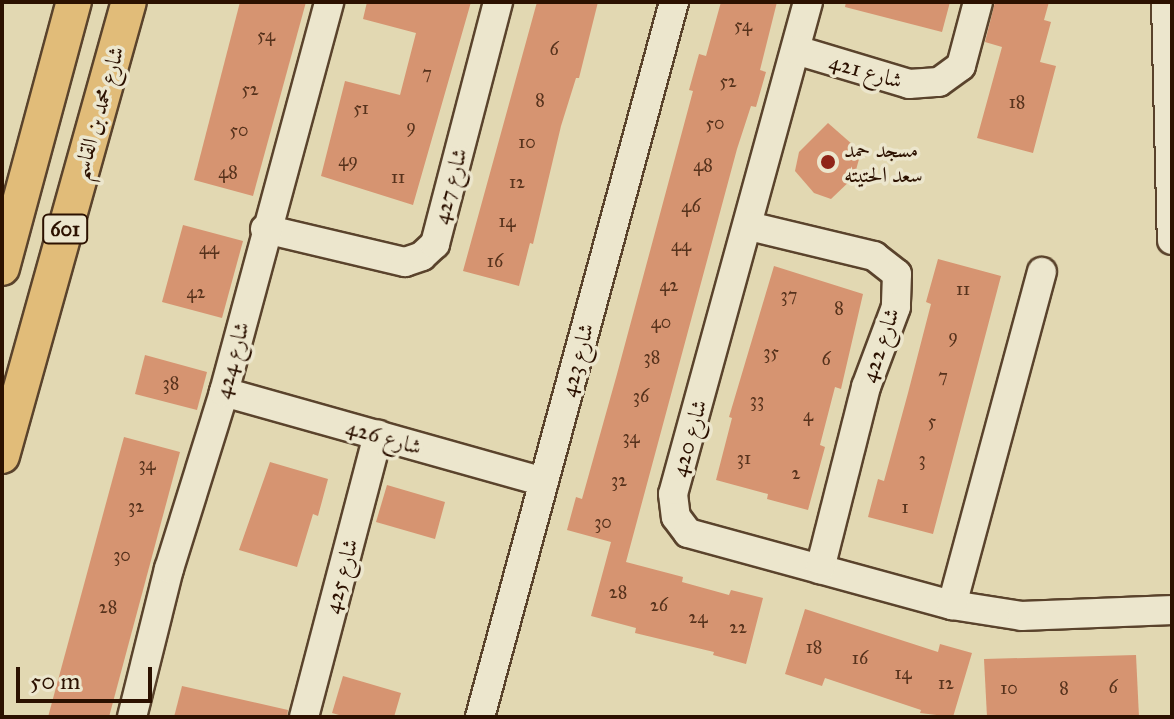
<!DOCTYPE html>
<html>
<head>
<meta charset="utf-8">
<style>
	body { margin:0 }
	#map { position:relative; width:1174px; height:719px; overflow:hidden; background:#e2d8b2; font-family:"IM FELL Great Primer",Amiri,serif }
	div>[style] { position:absolute }
	.building>* { inset:0; background:#d69471 }
	.roads { filter:drop-shadow(2px 0 #5a432c) drop-shadow(-2px 0 #5a432c) drop-shadow(0 2px #5a432c) drop-shadow(0 -2px #5a432c) }
	.minor>* { height:28px; margin:-14px; padding:0 14px; transform-origin:14px; border-radius:14px; background:#ece6cd }
	.major>* { height:34px; margin:-17px; padding:0 17px; transform-origin:17px; border-radius:17px; background:#e1bc79 }
	.dots>* { width:22px; height:22px; translate:-50% -50%; box-sizing:border-box; border:4px solid #ece6cd; border-radius:50% }
	span { translate:-50% -50%; white-space:nowrap; text-align:center; line-height:1.15; -webkit-text-stroke:7px #ece6cd; paint-order:stroke }
	.number-label { font-size:18px; color:#56321c }
	.number-label span { -webkit-text-stroke-width:0 }
	.shield-label span { padding:2px 6px; background:#ece6cd; border:2px solid; border-radius:6px; -webkit-text-stroke-width:0 }
	.shield-label { font-size:20px; color:#2c1100; font-weight:700 }
	.street-label { font-size:22px; color:#2c1100 }
	.poi-label { font-size:22px; color:#2c1100 }
	.left { translate:0 -50%; text-align:left }
	.frame { position:absolute; inset:0; border:4px solid #2c1100; pointer-events:none }
	.scale { position:absolute; left:16px; top:667px; width:136px; height:36px; box-sizing:border-box; border:4px solid #2c1100; border-top:0; padding-left:10px; font-size:24px; line-height:28px; white-space:nowrap; color:#2c1100; -webkit-text-stroke:6px #ece6cd; paint-order:stroke }
</style>
</head>
<body>
<div id="map">
	<div class="building">
		<i style="clip-path:polygon(240px 2px,306px 2px,253px 196px,194px 180px)"></i>
		<i style="clip-path:polygon(367px 2px,471px 2px,413px 205px,321px 176px,345px 81px,400px 95px,416px 33px,363px 19px)"></i>
		<i style="clip-path:polygon(537px 2px,598px 2px,579px 78px,576px 78px,561px 126px,533px 244px,530px 243px,519px 286px,463px 271px)"></i>
		<i style="clip-path:polygon(721px 2px,777px 2px,760px 70px,766px 72px,756px 107px,751px 106px,737px 149px,626px 562px,683px 577px,682px 582px,729px 595px,731px 590px,763px 598px,746px 664px,713px 655px,714px 652px,635px 633px,636px 628px,591px 616px,611px 542px,567px 530px,576px 497px,582px 499px,617px 374px,693px 91px,689px 90px,699px 54px,706px 56px)"></i>
		<i style="clip-path:polygon(846px 2px,950px 2px,942px 32px,845px 7px)"></i>
		<i style="clip-path:polygon(995px 2px,1049px 2px,1044px 20px,1051px 22px,1040px 62px,1056px 66px,1033px 153px,977px 138px,1002px 47px,985px 42px)"></i>
		<i style="clip-path:polygon(828px 123px,861px 152px,854px 177px,831px 199px,814px 193px,795px 171px,799px 152px)"></i>
		<i style="clip-path:polygon(183px 225px,243px 241px,222px 318px,162px 302px)"></i>
		<i style="clip-path:polygon(938px 259px,1001px 276px,933px 534px,868px 517px,878px 479px,884px 481px,908px 393px,931px 304px,926px 302px)"></i>
		<i style="clip-path:polygon(774px 266px,863px 294px,841px 389px,835px 387px,820px 445px,825px 447px,808px 510px,767px 499px,768px 494px,716px 480px,732px 418px,729px 417px)"></i>
		<i style="clip-path:polygon(145px 355px,207px 372px,197px 410px,135px 394px)"></i>
		<i style="clip-path:polygon(124px 437px,180px 452px,109px 717px,48px 717px)"></i>
		<i style="clip-path:polygon(270px 462px,328px 479px,318px 516px,313px 514px,297px 567px,239px 550px)"></i>
		<i style="clip-path:polygon(387px 485px,445px 502px,435px 539px,376px 522px)"></i>
		<i style="clip-path:polygon(805px 609px,938px 652px,940px 644px,972px 653px,953px 717px,920px 713px,921px 710px,825px 678px,822px 686px,785px 674px)"></i>
		<i style="clip-path:polygon(1136px 655px,1139px 717px,987px 717px,984px 659px)"></i>
		<i style="clip-path:polygon(343px 676px,401px 693px,394px 717px,346px 717px,332px 713px)"></i>
		<i style="clip-path:polygon(182px 686px,288px 710px,287px 717px,174px 717px)"></i>
	</div>
	<div class="roads">
		<div class="minor">
			<i style="left:808px;top:2px;width:510px;rotate:105.34deg"></i>
			<i style="left:673px;top:494px;width:23px;rotate:83deg"></i>
			<i style="left:676px;top:517px;width:20px;rotate:53deg"></i>
			<i style="left:688px;top:533px;width:274px;rotate:15.3deg"></i>
			<i style="left:952px;top:605px;width:71px;rotate:8.9deg"></i>
			<i style="left:1022px;top:616px;width:150px;rotate:-2.3deg"></i>
			<i style="left:1166px;top:2px;width:238px;rotate:88.6deg"></i>
			<i style="left:796px;top:50px;width:118px;rotate:16.7deg"></i>
			<i style="left:909px;top:84px;width:30px;rotate:-4deg"></i>
			<i style="left:939px;top:82px;width:27px;rotate:-36deg"></i>
			<i style="left:961px;top:66px;width:66px;rotate:-75.1deg"></i>
			<i style="left:749px;top:226px;width:129px;rotate:13.5deg"></i>
			<i style="left:874px;top:256px;width:29px;rotate:38deg"></i>
			<i style="left:897px;top:274px;width:33px;rotate:92deg"></i>
			<i style="left:896px;top:307px;width:85px;rotate:110.6deg"></i>
			<i style="left:866px;top:387px;width:188px;rotate:104.2deg"></i>
			<i style="left:265px;top:229px;width:144px;rotate:13.3deg"></i>
			<i style="left:405px;top:262px;width:18px;rotate:-19deg"></i>
			<i style="left:422px;top:256px;width:18px;rotate:-43deg"></i>
			<i style="left:435px;top:244px;width:250px;rotate:-75.4deg"></i>
			<i style="left:224px;top:392px;width:332px;rotate:15.7deg"></i>
			<i style="left:952px;top:605px;width:345px;rotate:-74.9deg"></i>
			<i style="left:132px;top:717px;width:153px;rotate:-76deg"></i>
			<i style="left:169px;top:569px;width:185px;rotate:-72.7deg"></i>
			<i style="left:224px;top:392px;width:404px;rotate:-74.9deg"></i>
			<i style="left:304px;top:717px;width:292px;rotate:-75.3deg"></i>
			<i style="left:480px;top:717px;width:741px;rotate:-74.82deg"></i>
		</div>
		<div class="major">
			<i style="left:2px;top:268px;width:276px;rotate:-74.9deg"></i>
			<i style="left:2px;top:456px;width:471px;rotate:-74.4deg"></i>
		</div>
	</div>
	<div class="dots">
		<i style="left:828px;top:162px;background:#8f2418"></i>
	</div>
	<div class="number-label">
		<span style="left:743px;top:25px">54</span>
		<span style="left:266px;top:35px">54</span>
		<span style="left:554px;top:49px">6</span>
		<span style="left:427px;top:73px">7</span>
		<span style="left:728px;top:81px">52</span>
		<span style="left:250px;top:89px">52</span>
		<span style="left:540px;top:100px">8</span>
		<span style="left:1017px;top:102px">18</span>
		<span style="left:361px;top:108px">51</span>
		<span style="left:715px;top:123px">50</span>
		<span style="left:411px;top:126px">9</span>
		<span style="left:239px;top:130px">50</span>
		<span style="left:527px;top:142px">10</span>
		<span style="left:348px;top:160px">49</span>
		<span style="left:703px;top:165px">48</span>
		<span style="left:228px;top:172px">48</span>
		<span style="left:398px;top:177px">11</span>
		<span style="left:517px;top:182px">12</span>
		<span style="left:691px;top:206px">46</span>
		<span style="left:507px;top:221px">14</span>
		<span style="left:681px;top:245px">44</span>
		<span style="left:209px;top:248px">44</span>
		<span style="left:495px;top:261px">16</span>
		<span style="left:669px;top:285px">42</span>
		<span style="left:963px;top:289px">11</span>
		<span style="left:196px;top:292px">42</span>
		<span style="left:789px;top:295px">37</span>
		<span style="left:839px;top:308px">8</span>
		<span style="left:661px;top:322px">40</span>
		<span style="left:953px;top:336px">9</span>
		<span style="left:771px;top:352px">35</span>
		<span style="left:652px;top:357px">38</span>
		<span style="left:826px;top:359px">6</span>
		<span style="left:943px;top:376px">7</span>
		<span style="left:171px;top:383px">38</span>
		<span style="left:641px;top:396px">36</span>
		<span style="left:757px;top:400px">33</span>
		<span style="left:808px;top:415px">4</span>
		<span style="left:932px;top:421px">5</span>
		<span style="left:631px;top:437px">34</span>
		<span style="left:744px;top:458px">31</span>
		<span style="left:922px;top:459px">3</span>
		<span style="left:147px;top:464px">34</span>
		<span style="left:796px;top:473px">2</span>
		<span style="left:619px;top:480px">32</span>
		<span style="left:136px;top:506px">32</span>
		<span style="left:905px;top:507px">1</span>
		<span style="left:603px;top:522px">30</span>
		<span style="left:122px;top:555px">30</span>
		<span style="left:618px;top:592px">28</span>
		<span style="left:659px;top:605px">26</span>
		<span style="left:108px;top:607px">28</span>
		<span style="left:698px;top:617px">24</span>
		<span style="left:738px;top:627px">22</span>
		<span style="left:814px;top:647px">18</span>
		<span style="left:860px;top:658px">16</span>
		<span style="left:903px;top:673px">14</span>
		<span style="left:946px;top:683px">12</span>
		<span style="left:1113px;top:687px">6</span>
		<span style="left:1009px;top:688px">10</span>
		<span style="left:1064px;top:688px">8</span>
	</div>
	<div class="shield-label">
		<span style="left:65px;top:229px">601</span>
	</div>
	<div class="street-label">
		<span style="left:866px;top:71px;rotate:16deg">شارع 421</span>
		<span style="left:98px;top:113px;rotate:-74deg">شارع محمد بن القاسم</span>
		<span style="left:450px;top:186px;rotate:-75deg">شارع 427</span>
		<span style="left:880px;top:345px;rotate:-71deg">شارع 422</span>
		<span style="left:232px;top:360px;rotate:-75deg">شارع 424</span>
		<span style="left:577px;top:360px;rotate:-75deg">شارع 423</span>
		<span style="left:384px;top:437px;rotate:16deg">شارع 426</span>
		<span style="left:689px;top:438px;rotate:-74deg">شارع 420</span>
		<span style="left:341px;top:576px;rotate:-75deg">شارع 425</span>
	</div>
	<div class="poi-label">
		<span class="left" style="left:844px;top:162px">مسجد حمد<br>سعد الحتيته</span>
	</div>
	<div class="frame"></div>
	<div class="scale">50 m</div>
</div>
</body>
</html>
